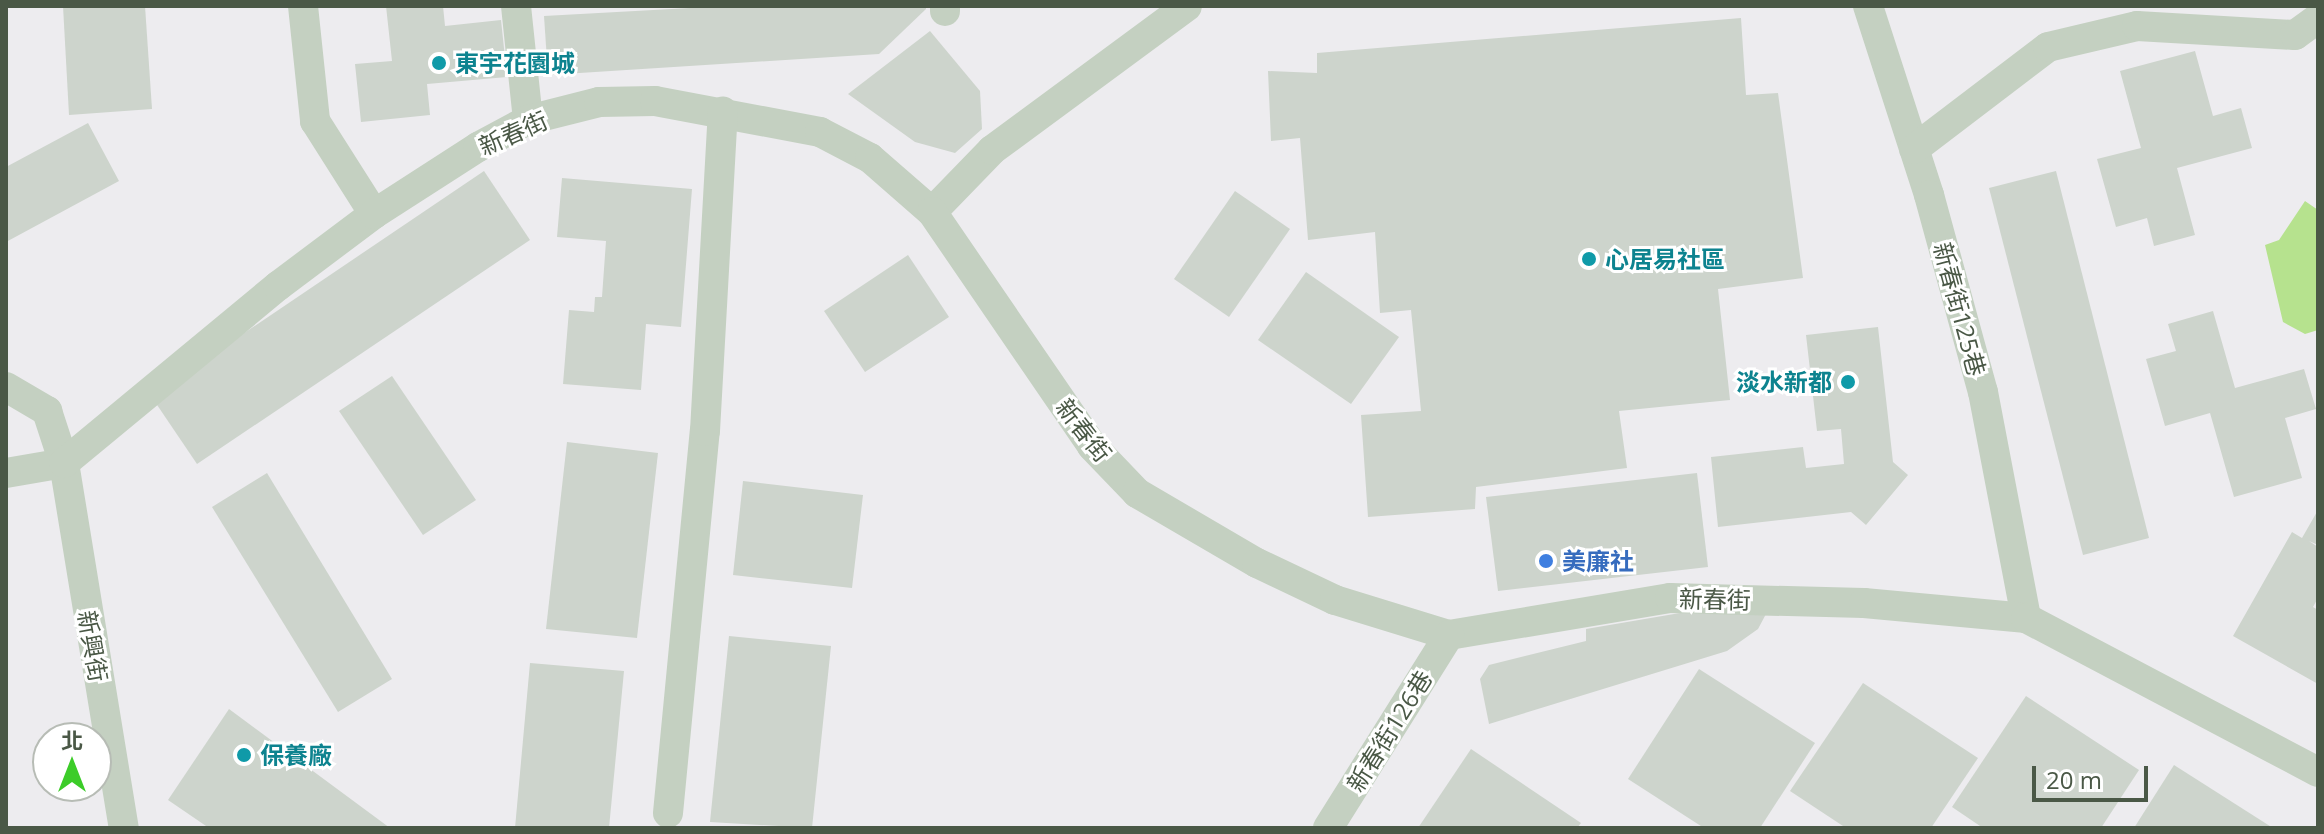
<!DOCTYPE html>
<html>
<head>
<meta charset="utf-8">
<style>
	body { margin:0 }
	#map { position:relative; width:2324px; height:834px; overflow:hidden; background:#edecef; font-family:"Open Sans","Noto Sans TC",sans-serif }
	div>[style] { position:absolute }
	.water>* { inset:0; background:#b6e28e }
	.building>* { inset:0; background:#cdd4cc }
	.street>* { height:30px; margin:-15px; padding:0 15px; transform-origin:15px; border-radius:15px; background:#c4d0c1 }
	.dots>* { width:22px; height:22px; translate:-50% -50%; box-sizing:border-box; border:4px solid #fff; border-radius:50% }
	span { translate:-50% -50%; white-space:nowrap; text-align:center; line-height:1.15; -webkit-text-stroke:6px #fff; paint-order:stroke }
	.culture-label { font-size:24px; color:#0d838f; font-weight:700 }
	.left { translate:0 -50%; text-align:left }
	.right { translate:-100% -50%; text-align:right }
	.street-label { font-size:24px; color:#4a5846 }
	.shop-label { font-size:24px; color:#366cbe; font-weight:700 }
	.frame { position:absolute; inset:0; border:8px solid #4a5846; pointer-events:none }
	.north { position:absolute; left:32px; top:722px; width:80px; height:80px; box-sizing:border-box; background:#fff; border:2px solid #b7bcb5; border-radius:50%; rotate:0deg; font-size:22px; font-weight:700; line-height:32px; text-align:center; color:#4a5846 }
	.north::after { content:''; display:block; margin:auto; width:28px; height:36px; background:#3ccc29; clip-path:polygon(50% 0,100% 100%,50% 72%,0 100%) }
	.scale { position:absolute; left:2032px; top:766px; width:116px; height:36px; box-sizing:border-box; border:4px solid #4a5846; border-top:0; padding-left:10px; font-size:24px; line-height:28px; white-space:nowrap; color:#4a5846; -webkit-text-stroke:6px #fff; paint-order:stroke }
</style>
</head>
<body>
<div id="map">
	<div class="water">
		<i style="clip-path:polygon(2305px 201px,2318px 210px,2318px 330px,2305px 334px,2283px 322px,2265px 245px,2279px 240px)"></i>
	</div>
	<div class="building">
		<i style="clip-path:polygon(63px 6px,145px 6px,152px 109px,69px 115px)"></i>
		<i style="clip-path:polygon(386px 6px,443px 6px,445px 26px,501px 20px,507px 77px,427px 84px,430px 115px,361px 122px,355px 64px,392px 61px)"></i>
		<i style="clip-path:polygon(726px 6px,926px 6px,926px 9px,879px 54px,548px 75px,544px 16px)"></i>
		<i style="clip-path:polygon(1741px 18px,1746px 95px,1778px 93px,1803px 278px,1718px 289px,1730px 400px,1619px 411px,1627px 468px,1476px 487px,1475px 509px,1368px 517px,1361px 415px,1421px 411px,1411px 310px,1380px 313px,1375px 232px,1308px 240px,1300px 138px,1271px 141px,1268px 71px,1317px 73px,1317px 53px)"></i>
		<i style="clip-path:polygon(930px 31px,980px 91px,982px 129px,955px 153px,915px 142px,848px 94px)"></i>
		<i style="clip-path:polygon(2195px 51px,2213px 116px,2241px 108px,2252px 148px,2177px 168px,2195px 235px,2154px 246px,2147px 218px,2116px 227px,2097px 159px,2141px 148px,2120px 71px)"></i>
		<i style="clip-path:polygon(88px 123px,119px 181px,6px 242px,6px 167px)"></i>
		<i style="clip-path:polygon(484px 171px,530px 240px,197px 464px,151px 396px)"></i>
		<i style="clip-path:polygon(2056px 171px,2149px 538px,2083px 555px,1989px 188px)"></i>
		<i style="clip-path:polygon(562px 178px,692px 189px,681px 327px,646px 324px,641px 390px,563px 384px,569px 310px,594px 312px,595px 297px,602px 297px,606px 241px,557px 237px)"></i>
		<i style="clip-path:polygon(1235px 191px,1290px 229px,1229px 317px,1174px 279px)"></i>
		<i style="clip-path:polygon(908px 255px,949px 317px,865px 372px,824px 311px)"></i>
		<i style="clip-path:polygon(1306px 272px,1399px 337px,1351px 404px,1258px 340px)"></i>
		<i style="clip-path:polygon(2213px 311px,2235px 388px,2304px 369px,2316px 409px,2285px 418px,2302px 478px,2234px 497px,2210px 413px,2165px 426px,2146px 359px,2176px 351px,2168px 324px)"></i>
		<i style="clip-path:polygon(1878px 327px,1893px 462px,1908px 475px,1866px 525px,1851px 512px,1718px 527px,1711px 457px,1803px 447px,1806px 468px,1844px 464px,1841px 429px,1817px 431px,1806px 335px)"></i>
		<i style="clip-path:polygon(392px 376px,476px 500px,423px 535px,339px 411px)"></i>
		<i style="clip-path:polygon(567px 442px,658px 453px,637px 638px,546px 629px)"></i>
		<i style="clip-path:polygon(267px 473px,392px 679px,338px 712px,212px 507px)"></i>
		<i style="clip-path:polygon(1697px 473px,1708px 567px,1498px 591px,1486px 497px)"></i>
		<i style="clip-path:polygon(743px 481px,863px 495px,852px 588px,733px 575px)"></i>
		<i style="clip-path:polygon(2318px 510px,2318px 545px,2309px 541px,2318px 547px,2318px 598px,2313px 607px,2318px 610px,2318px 684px,2233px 636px,2292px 532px,2302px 538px)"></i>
		<i style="clip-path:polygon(1680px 613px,1766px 614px,1758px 629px,1727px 651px,1489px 724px,1480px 679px,1489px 665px,1586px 641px,1586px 629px)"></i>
		<i style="clip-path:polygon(729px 636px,831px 646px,812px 828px,710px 822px)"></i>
		<i style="clip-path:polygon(530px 663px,624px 671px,609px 828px,515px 828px)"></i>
		<i style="clip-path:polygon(1699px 669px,1815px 743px,1760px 828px,1704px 828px,1628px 779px)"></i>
		<i style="clip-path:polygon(1863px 683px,1978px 758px,1931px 828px,1846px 828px,1790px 791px)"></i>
		<i style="clip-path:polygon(2026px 696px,2139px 770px,2101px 828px,1983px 828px,1952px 807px)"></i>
		<i style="clip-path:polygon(229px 709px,390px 828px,209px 828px,168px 800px)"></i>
		<i style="clip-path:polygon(1471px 749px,1581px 823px,1577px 828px,1418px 828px)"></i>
		<i style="clip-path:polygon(2174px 765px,2273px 828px,2134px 828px)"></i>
	</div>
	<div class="street">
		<i style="left:303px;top:6px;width:116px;rotate:84deg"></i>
		<i style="left:315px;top:121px;width:110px;rotate:57.6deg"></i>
		<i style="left:516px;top:6px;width:115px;rotate:84deg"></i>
		<i style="left:945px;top:6px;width:5px;rotate:90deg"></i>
		<i style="left:1868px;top:6px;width:199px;rotate:72.1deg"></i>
		<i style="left:1929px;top:195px;width:204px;rotate:74.7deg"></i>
		<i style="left:1983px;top:392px;width:230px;rotate:79.2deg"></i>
		<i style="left:1914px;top:149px;width:168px;rotate:-37.3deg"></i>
		<i style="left:2048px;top:47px;width:91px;rotate:-13.3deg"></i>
		<i style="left:2137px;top:26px;width:158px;rotate:3.3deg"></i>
		<i style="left:2295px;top:35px;width:29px;rotate:-36deg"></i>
		<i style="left:932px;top:212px;width:86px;rotate:-45.9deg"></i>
		<i style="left:992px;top:150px;width:242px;rotate:-36.4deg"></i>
		<i style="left:6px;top:387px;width:48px;rotate:30.3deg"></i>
		<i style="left:47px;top:411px;width:55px;rotate:71.9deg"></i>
		<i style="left:64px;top:463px;width:370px;rotate:80.7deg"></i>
		<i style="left:6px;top:473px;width:59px;rotate:-9.8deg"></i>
		<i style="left:64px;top:463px;width:278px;rotate:-39.6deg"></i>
		<i style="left:278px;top:286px;width:120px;rotate:-36.9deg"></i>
		<i style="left:374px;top:214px;width:124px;rotate:-32.8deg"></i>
		<i style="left:478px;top:147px;width:57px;rotate:-28.4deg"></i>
		<i style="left:528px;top:120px;width:73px;rotate:-14.2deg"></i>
		<i style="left:599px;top:102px;width:56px;rotate:-1deg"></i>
		<i style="left:655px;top:101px;width:168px;rotate:10.6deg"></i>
		<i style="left:820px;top:132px;width:56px;rotate:27.5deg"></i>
		<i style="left:870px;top:158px;width:82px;rotate:41.1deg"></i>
		<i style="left:932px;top:212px;width:283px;rotate:55.6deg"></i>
		<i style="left:1092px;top:446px;width:65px;rotate:46.2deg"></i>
		<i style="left:1137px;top:493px;width:139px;rotate:30.3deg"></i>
		<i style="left:1257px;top:563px;width:86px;rotate:25.4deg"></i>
		<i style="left:1335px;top:600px;width:119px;rotate:17.1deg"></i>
		<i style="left:1449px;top:635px;width:224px;rotate:-9.5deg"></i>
		<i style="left:1670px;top:598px;width:194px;rotate:1.5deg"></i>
		<i style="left:1864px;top:603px;width:163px;rotate:5.3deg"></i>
		<i style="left:2026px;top:618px;width:330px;rotate:27.8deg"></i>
		<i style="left:668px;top:813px;width:384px;rotate:-84.5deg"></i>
		<i style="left:705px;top:431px;width:320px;rotate:-86.8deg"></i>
		<i style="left:1328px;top:828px;width:228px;rotate:-57.9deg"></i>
	</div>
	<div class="dots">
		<i style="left:439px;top:63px;background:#0f9aa8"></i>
		<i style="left:1589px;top:259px;background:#0f9aa8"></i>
		<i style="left:1848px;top:382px;background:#0f9aa8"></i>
		<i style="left:1546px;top:561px;background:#3f7fe0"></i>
		<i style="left:244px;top:755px;background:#0f9aa8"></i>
	</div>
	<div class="culture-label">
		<span class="left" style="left:455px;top:63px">東宇花園城</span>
		<span class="left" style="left:1605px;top:259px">心居易社區</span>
		<span class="right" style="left:1832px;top:382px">淡水新都</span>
		<span class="left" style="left:260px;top:755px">保養廠</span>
	</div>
	<div class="street-label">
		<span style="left:513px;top:133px;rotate:-24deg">新春街</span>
		<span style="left:1960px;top:309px;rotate:75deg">新春街125巷</span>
		<span style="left:1084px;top:430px;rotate:52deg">新春街</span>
		<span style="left:1715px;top:599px;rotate:1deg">新春街</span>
		<span style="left:93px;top:646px;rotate:80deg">新興街</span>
		<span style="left:1389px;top:731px;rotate:-58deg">新春街126巷</span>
	</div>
	<div class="shop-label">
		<span class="left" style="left:1562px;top:561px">美廉社</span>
	</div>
	<div class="frame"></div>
	<div class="north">北</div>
	<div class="scale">20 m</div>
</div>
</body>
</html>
